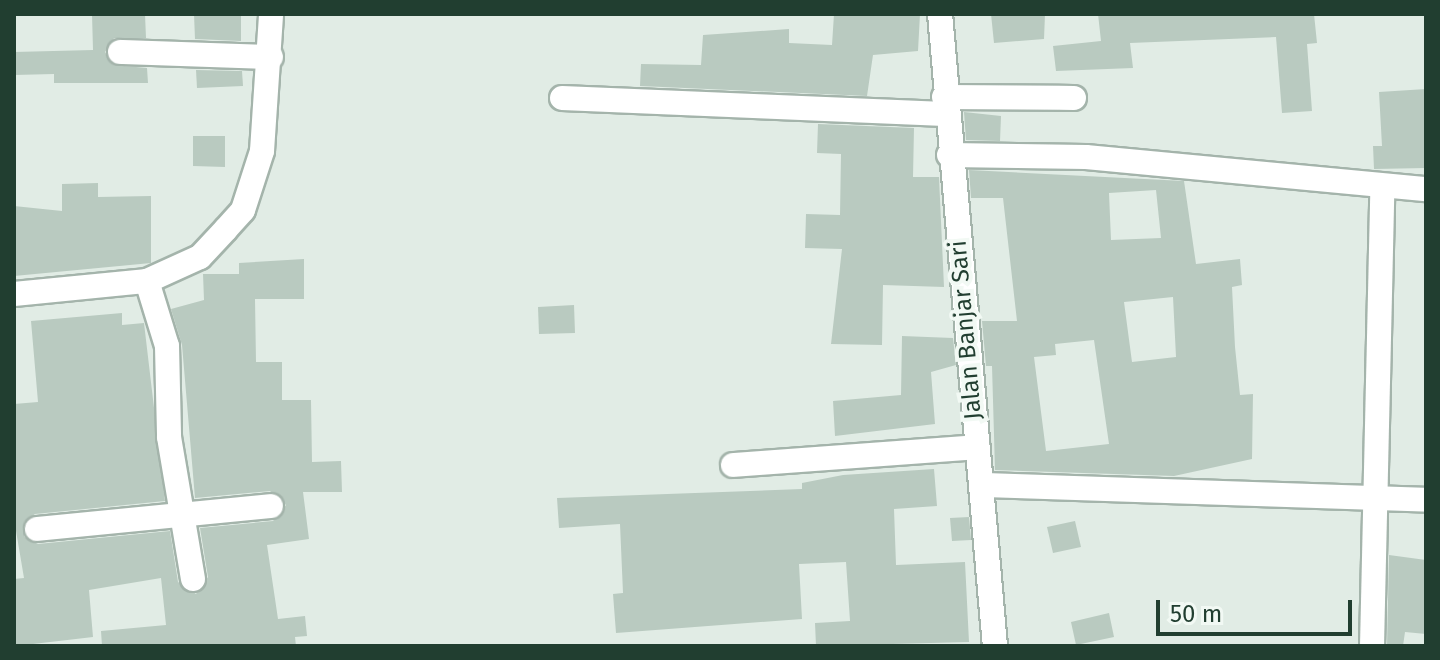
<!DOCTYPE html>
<html>
<head>
<meta charset="utf-8">
<style>
	body { margin:0 }
	#map { position:relative; width:1440px; height:660px; overflow:hidden; background:#e1ece5; font-family:"Fira Sans",sans-serif }
	div>[style] { position:absolute }
	.building>* { inset:0; background:#b9cac0 }
	.roads { filter:drop-shadow(2px 0 #a4b4ab) drop-shadow(-2px 0 #a4b4ab) drop-shadow(0 2px #a4b4ab) drop-shadow(0 -2px #a4b4ab) }
	.minor>* { height:24px; margin:-12px; padding:0 12px; transform-origin:12px; border-radius:12px; background:#fff }
	span { translate:-50% -50%; white-space:nowrap; text-align:center; line-height:1.15; -webkit-text-stroke:8px #f2f9f4; paint-order:stroke }
	.street-label { font-size:24px; color:#213e30 }
	.frame { position:absolute; inset:0; border:16px solid #213e30; pointer-events:none }
	.scale { position:absolute; left:1156px; top:600px; width:196px; height:36px; box-sizing:border-box; border:4px solid #213e30; border-top:0; padding-left:10px; font-size:24px; line-height:28px; white-space:nowrap; color:#213e30; -webkit-text-stroke:6px #f2f9f4; paint-order:stroke }
</style>
</head>
<body>
<div id="map">
	<div class="building">
		<i style="clip-path:polygon(92px 14px,145px 14px,146px 38px,114px 38px,105px 52px,113px 65px,147px 68px,148px 83px,54px 83px,54px 74px,14px 75px,14px 52px,93px 50px)"></i>
		<i style="clip-path:polygon(194px 14px,241px 14px,241px 41px,195px 39px)"></i>
		<i style="clip-path:polygon(834px 14px,920px 14px,918px 51px,873px 55px,867px 96px,640px 86px,641px 64px,701px 65px,703px 35px,789px 29px,789px 43px,832px 45px)"></i>
		<i style="clip-path:polygon(991px 14px,1045px 14px,1044px 39px,994px 43px)"></i>
		<i style="clip-path:polygon(1098px 14px,1314px 14px,1317px 43px,1307px 44px,1312px 111px,1282px 113px,1276px 37px,1130px 43px,1133px 68px,1056px 71px,1053px 46px,1101px 41px)"></i>
		<i style="clip-path:polygon(196px 70px,242px 71px,243px 86px,197px 88px)"></i>
		<i style="clip-path:polygon(1426px 89px,1426px 168px,1374px 169px,1373px 146px,1382px 146px,1379px 92px)"></i>
		<i style="clip-path:polygon(964px 112px,1001px 116px,1000px 141px,966px 140px)"></i>
		<i style="clip-path:polygon(818px 124px,914px 128px,913px 177px,939px 177px,944px 287px,883px 285px,882px 345px,831px 344px,842px 249px,805px 248px,806px 214px,840px 215px,841px 154px,817px 153px)"></i>
		<i style="clip-path:polygon(193px 136px,225px 136px,225px 167px,193px 166px)"></i>
		<i style="clip-path:polygon(evenodd,969px 170px,1184px 181px,1196px 264px,1240px 259px,1242px 285px,1232px 287px,1235px 347px,1240px 395px,1253px 394px,1252px 459px,1174px 476px,995px 470px,992px 366px,986px 366px,982px 321px,1017px 321px,1003px 198px,971px 198px,969px 170px,1156px 190px,1161px 238px,1111px 240px,1109px 193px,1156px 190px,969px 170px,1173px 297px,1176px 357px,1132px 362px,1124px 302px,1173px 297px,969px 170px,1094px 340px,1109px 444px,1046px 451px,1034px 357px,1056px 355px,1055px 344px,1094px 340px)"></i>
		<i style="clip-path:polygon(98px 183px,98px 197px,151px 196px,151px 263px,14px 276px,14px 206px,62px 211px,62px 184px)"></i>
		<i style="clip-path:polygon(304px 259px,304px 299px,255px 299px,256px 362px,282px 362px,282px 400px,311px 400px,312px 462px,341px 461px,342px 492px,303px 492px,309px 539px,267px 545px,278px 619px,305px 616px,307px 636px,295px 637px,296px 646px,102px 646px,101px 631px,166px 625px,161px 578px,89px 590px,93px 637px,16px 646px,14px 579px,24px 578px,14px 519px,14px 404px,38px 402px,31px 321px,122px 313px,122px 325px,144px 323px,165px 501px,35px 514px,24px 522px,24px 537px,38px 544px,170px 531px,178px 582px,196px 594px,208px 577px,200px 528px,273px 521px,286px 505px,270px 491px,195px 498px,182px 345px,171px 309px,204px 300px,203px 274px,239px 274px,239px 263px)"></i>
		<i style="clip-path:polygon(574px 305px,575px 333px,539px 334px,538px 307px)"></i>
		<i style="clip-path:polygon(902px 336px,953px 338px,956px 365px,931px 372px,935px 424px,835px 436px,833px 401px,901px 395px)"></i>
		<i style="clip-path:polygon(934px 469px,937px 506px,894px 509px,896px 565px,965px 562px,969px 642px,816px 646px,815px 623px,850px 621px,846px 562px,799px 564px,802px 619px,616px 633px,613px 594px,623px 593px,620px 524px,559px 528px,557px 498px,802px 489px,802px 483px,843px 475px)"></i>
		<i style="clip-path:polygon(969px 517px,971px 540px,952px 541px,950px 518px)"></i>
		<i style="clip-path:polygon(1075px 521px,1081px 547px,1053px 553px,1047px 527px)"></i>
		<i style="clip-path:polygon(1389px 555px,1426px 560px,1426px 634px,1405px 632px,1403px 646px,1387px 646px)"></i>
		<i style="clip-path:polygon(1109px 613px,1114px 637px,1076px 645px,1071px 622px)"></i>
	</div>
	<div class="roads">
		<div class="minor">
			<i style="left:940px;top:14px;width:634px;rotate:85.03deg"></i>
			<i style="left:120px;top:52px;width:151px;rotate:1.9deg"></i>
			<i style="left:944px;top:97px;width:130px;rotate:0.4deg"></i>
			<i style="left:562px;top:98px;width:383px;rotate:2.4deg"></i>
			<i style="left:949px;top:155px;width:137px;rotate:0.8deg"></i>
			<i style="left:1086px;top:157px;width:342px;rotate:5.4deg"></i>
			<i style="left:147px;top:281px;width:68px;rotate:72.9deg"></i>
			<i style="left:167px;top:346px;width:91px;rotate:88.7deg"></i>
			<i style="left:169px;top:437px;width:144px;rotate:80.4deg"></i>
			<i style="left:14px;top:294px;width:134px;rotate:-5.6deg"></i>
			<i style="left:147px;top:281px;width:58px;rotate:-24.4deg"></i>
			<i style="left:200px;top:257px;width:38px;rotate:-47deg"></i>
			<i style="left:226px;top:229px;width:25px;rotate:-48deg"></i>
			<i style="left:243px;top:210px;width:62px;rotate:-72.1deg"></i>
			<i style="left:262px;top:151px;width:137px;rotate:-86.2deg"></i>
			<i style="left:733px;top:465px;width:245px;rotate:-4.2deg"></i>
			<i style="left:982px;top:485px;width:444px;rotate:1.9deg"></i>
			<i style="left:37px;top:529px;width:235px;rotate:-5.6deg"></i>
			<i style="left:1372px;top:646px;width:458px;rotate:-88.7deg"></i>
		</div>
	</div>
	<div class="street-label">
		<span style="left:966px;top:330px;rotate:-95deg">Jalan Banjar Sari</span>
	</div>
	<div class="frame"></div>
	<div class="scale">50 m</div>
</div>
</body>
</html>
